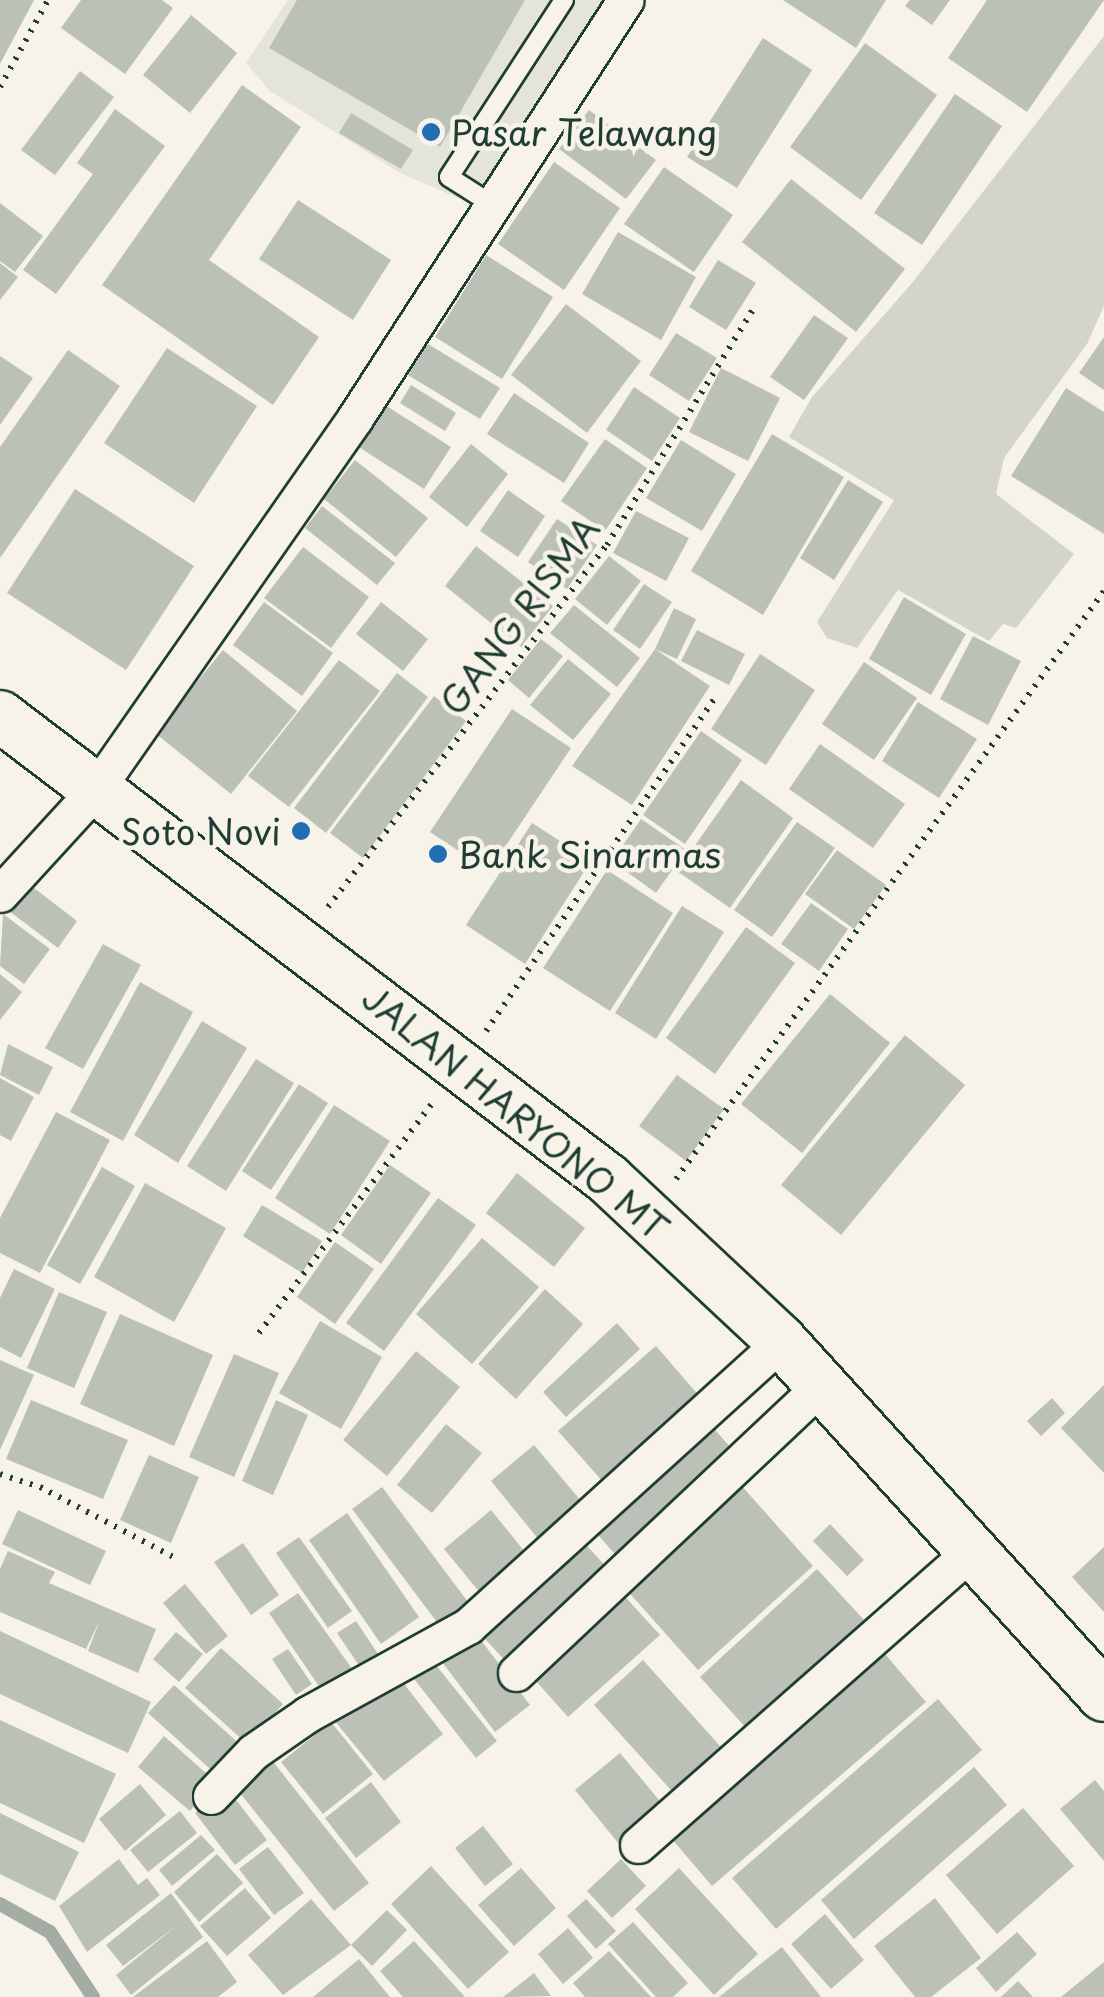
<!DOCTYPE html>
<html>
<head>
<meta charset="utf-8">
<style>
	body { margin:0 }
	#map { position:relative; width:1104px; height:1997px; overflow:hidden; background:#f7f3e8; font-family:"Playpen Sans",sans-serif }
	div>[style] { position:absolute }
	.built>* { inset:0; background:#e5e4d9 }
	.green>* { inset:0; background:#d3d5ca }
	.stream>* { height:14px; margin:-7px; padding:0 7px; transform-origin:7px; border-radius:7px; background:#a4ada3 }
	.building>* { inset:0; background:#bbc1b6 }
	.path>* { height:6px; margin-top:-3px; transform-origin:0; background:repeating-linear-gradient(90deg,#1f3d34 0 2.5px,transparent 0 10.5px) }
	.roads { filter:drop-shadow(2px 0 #1f3d34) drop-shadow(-2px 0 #1f3d34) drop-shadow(0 2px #1f3d34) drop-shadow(0 -2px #1f3d34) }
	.lane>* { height:18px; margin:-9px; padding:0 9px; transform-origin:9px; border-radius:9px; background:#f7f3e8 }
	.street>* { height:35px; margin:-17.5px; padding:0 17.5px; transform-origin:17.5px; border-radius:17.5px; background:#f7f3e8 }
	.secondary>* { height:50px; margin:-25px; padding:0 25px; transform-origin:25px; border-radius:25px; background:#f7f3e8 }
	.dots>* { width:28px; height:28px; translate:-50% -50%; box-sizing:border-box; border:5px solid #f7f3e8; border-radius:50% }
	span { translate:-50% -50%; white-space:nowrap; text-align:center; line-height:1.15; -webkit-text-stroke:9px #f7f3e8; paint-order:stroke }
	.poi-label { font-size:35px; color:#1f3d34 }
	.left { translate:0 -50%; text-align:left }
	.right { translate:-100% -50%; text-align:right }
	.street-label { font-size:35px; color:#1f3d34 }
</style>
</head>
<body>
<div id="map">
	<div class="built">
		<i style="clip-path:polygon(288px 0,604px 0,481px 208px,400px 173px,270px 91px,246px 63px)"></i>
	</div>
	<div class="green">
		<i style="clip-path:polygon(1104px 36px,1104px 306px,1087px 344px,1004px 458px,996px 494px,1074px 554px,1016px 628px,1003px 624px,989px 641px,898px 590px,857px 648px,827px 638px,817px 622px,894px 500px,789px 437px,812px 397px,912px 283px)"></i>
	</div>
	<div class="stream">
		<i style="left:0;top:1904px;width:57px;rotate:29.2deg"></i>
		<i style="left:50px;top:1932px;width:78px;rotate:56.5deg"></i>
	</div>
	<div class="building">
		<i style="clip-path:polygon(0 0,34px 0,0 64px)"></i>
		<i style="clip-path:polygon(81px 0,162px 0,173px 8px,125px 74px,61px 28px)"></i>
		<i style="clip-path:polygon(297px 0,525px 0,440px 147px,269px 48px)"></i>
		<i style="clip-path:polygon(783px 0,886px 0,856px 48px)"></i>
		<i style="clip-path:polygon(910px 0,950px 0,932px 25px,905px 6px)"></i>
		<i style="clip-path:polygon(987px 0,1104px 0,1027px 112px,948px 58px)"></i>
		<i style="clip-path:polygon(191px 15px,237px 53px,190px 113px,143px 75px)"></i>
		<i style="clip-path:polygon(763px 38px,812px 70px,737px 188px,687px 157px)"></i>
		<i style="clip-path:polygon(865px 43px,937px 95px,861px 200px,790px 147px)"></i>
		<i style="clip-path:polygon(80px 71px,114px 97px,55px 175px,21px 150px)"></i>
		<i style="clip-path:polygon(242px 85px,301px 127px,209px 260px,319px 337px,273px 405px,102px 285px)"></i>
		<i style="clip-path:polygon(955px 94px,1002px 126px,922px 245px,874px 213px)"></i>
		<i style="clip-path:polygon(115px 109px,165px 146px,56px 294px,23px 270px,93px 174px,77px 163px)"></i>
		<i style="clip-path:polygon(589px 110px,656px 160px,626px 199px,559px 149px)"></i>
		<i style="clip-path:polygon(351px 113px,413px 150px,401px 169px,339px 133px)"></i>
		<i style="clip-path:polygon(554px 162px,620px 208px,564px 290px,498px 244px)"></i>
		<i style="clip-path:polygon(664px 167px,733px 215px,694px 272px,624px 224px)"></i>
		<i style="clip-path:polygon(791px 179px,905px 269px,856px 332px,742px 242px)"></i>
		<i style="clip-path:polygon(298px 200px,391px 260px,353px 320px,259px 259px)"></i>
		<i style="clip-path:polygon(0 203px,43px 236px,15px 272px,0 261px)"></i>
		<i style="clip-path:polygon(618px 232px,696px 277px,661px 340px,582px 294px)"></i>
		<i style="clip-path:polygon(486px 255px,553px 297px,502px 379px,435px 337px)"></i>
		<i style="clip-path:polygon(718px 260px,756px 283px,726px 330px,689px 307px)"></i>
		<i style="clip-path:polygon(0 263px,18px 277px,0 300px)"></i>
		<i style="clip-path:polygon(566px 304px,641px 361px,587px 433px,511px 375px)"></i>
		<i style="clip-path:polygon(814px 315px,848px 338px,804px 400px,770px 377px)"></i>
		<i style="clip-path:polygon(676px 333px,717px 358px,689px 401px,649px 375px)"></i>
		<i style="clip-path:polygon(1104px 337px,1104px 390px,1079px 373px)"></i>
		<i style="clip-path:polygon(428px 344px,500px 388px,480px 419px,408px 375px)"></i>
		<i style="clip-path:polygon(167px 348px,257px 406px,194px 503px,104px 443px)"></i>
		<i style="clip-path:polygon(68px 350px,120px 386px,0 558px,0 447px)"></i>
		<i style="clip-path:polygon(0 356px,33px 378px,0 425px)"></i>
		<i style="clip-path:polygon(721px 368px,780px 398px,748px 461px,689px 432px)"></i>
		<i style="clip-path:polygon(411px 385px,456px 413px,445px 431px,400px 403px)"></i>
		<i style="clip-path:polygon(634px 387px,680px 418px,652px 461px,606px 430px)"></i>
		<i style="clip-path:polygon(1066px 388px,1104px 412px,1104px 534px,1011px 476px)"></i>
		<i style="clip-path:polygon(514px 393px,589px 443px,564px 483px,487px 434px)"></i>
		<i style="clip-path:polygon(377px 400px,451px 447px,424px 489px,351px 442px)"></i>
		<i style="clip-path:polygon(772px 434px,844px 477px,763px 615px,691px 571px)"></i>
		<i style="clip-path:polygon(605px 439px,647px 468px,605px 531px,561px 501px)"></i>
		<i style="clip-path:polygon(681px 440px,736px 474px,702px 531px,646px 498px)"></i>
		<i style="clip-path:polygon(471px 444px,508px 474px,467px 527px,429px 497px)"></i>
		<i style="clip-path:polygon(355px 460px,428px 518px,396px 557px,324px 499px)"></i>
		<i style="clip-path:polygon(848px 480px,883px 502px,834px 580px,800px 558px)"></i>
		<i style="clip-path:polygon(75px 489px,194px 566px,126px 670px,7px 593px)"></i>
		<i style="clip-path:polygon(508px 490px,545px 516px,518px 557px,480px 531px)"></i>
		<i style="clip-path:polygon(322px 506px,395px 563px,377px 585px,305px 528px)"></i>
		<i style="clip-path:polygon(636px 511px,689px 538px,666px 581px,613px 553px)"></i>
		<i style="clip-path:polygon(557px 519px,597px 545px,567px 589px,528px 562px)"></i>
		<i style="clip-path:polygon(476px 546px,553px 606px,521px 647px,445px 586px)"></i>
		<i style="clip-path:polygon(303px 547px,369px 597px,331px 648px,264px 598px)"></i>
		<i style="clip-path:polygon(609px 556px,641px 581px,607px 625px,575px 599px)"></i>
		<i style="clip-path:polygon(644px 584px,672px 602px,640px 649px,613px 630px)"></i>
		<i style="clip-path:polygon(904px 597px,966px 634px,931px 695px,869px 659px)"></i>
		<i style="clip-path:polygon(264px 602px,333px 653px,302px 696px,233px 645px)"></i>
		<i style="clip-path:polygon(381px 602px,428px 639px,403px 671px,356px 634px)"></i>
		<i style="clip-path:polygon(574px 605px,640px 658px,617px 687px,550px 633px)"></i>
		<i style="clip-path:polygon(674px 608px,696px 619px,677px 659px,655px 649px,710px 686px,632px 805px,572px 766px,655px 649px)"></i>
		<i style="clip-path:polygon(697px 630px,745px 654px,729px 685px,681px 661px)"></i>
		<i style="clip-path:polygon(973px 636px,1021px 661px,988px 725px,940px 699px)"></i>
		<i style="clip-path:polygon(541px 639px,563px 656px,529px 698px,508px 680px)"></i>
		<i style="clip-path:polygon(223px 650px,297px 711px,231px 794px,155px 733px)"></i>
		<i style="clip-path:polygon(760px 654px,815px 690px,766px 765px,711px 729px)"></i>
		<i style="clip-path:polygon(568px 659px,611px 694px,573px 740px,530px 705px)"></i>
		<i style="clip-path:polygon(339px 660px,380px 691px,289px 807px,248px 776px)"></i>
		<i style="clip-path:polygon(864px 662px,917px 698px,874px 760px,822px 724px)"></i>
		<i style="clip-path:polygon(397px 673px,428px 697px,326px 833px,294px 808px)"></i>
		<i style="clip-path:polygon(434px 696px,466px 721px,363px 858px,330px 833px)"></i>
		<i style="clip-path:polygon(918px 702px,977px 739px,939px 798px,882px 761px)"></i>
		<i style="clip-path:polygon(512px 709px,571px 748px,489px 871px,430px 832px)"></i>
		<i style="clip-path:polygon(701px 731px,742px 760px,685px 844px,643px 815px)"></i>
		<i style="clip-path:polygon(820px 744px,905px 804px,873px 848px,789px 789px)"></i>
		<i style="clip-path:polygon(741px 780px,793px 818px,730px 908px,677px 871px)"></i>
		<i style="clip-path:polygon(641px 819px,686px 850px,656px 893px,612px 861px)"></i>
		<i style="clip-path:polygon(797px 822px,835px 848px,772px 937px,734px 910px)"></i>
		<i style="clip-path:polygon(532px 823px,591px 861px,525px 964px,466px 925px)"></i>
		<i style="clip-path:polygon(837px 850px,886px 885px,854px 929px,805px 894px)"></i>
		<i style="clip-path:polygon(607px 870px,673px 913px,610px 1011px,543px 968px)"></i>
		<i style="clip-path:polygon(25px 881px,77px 921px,58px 948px,5px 908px)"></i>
		<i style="clip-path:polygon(811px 903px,848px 929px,819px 971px,781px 944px)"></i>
		<i style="clip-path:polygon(682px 906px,724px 932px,656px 1039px,615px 1013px)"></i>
		<i style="clip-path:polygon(3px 914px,50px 949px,24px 984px,0 966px)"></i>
		<i style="clip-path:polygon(746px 927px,795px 963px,715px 1074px,666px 1038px)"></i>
		<i style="clip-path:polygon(103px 944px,141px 965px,83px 1069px,45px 1048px)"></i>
		<i style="clip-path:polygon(0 974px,22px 992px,0 1020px)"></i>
		<i style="clip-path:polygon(140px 982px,193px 1012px,123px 1141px,70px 1112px)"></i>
		<i style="clip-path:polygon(830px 994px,890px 1043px,802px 1153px,741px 1104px)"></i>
		<i style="clip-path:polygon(202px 1021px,247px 1048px,178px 1163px,134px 1135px)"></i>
		<i style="clip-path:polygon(905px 1035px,965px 1085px,841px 1235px,781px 1185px)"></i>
		<i style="clip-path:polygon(8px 1044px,53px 1067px,39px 1095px,0 1075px)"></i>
		<i style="clip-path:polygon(256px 1059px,294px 1083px,226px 1191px,187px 1166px)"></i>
		<i style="clip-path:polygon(677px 1075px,724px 1109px,686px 1161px,639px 1126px)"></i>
		<i style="clip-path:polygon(0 1078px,34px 1097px,11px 1141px,0 1135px)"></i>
		<i style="clip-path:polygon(299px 1084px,328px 1103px,271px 1190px,242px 1171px)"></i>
		<i style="clip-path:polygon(334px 1105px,390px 1141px,330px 1234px,275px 1198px)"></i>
		<i style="clip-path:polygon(56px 1112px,110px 1140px,40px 1273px,0 1253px,0 1218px)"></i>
		<i style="clip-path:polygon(390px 1165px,431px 1193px,381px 1264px,341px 1235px)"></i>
		<i style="clip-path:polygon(102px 1167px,135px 1186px,80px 1284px,47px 1265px)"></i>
		<i style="clip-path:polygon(517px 1173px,585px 1228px,554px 1267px,486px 1213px)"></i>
		<i style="clip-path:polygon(145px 1183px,226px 1228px,174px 1322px,94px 1277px)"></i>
		<i style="clip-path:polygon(438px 1198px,476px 1225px,384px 1351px,346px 1323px)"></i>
		<i style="clip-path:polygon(262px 1205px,322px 1241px,302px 1273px,243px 1236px)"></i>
		<i style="clip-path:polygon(482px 1238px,539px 1287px,472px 1364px,416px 1314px)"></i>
		<i style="clip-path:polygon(335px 1242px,374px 1269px,335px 1324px,297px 1297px)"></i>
		<i style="clip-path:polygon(14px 1269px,55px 1289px,21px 1358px,0 1347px,0 1298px)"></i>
		<i style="clip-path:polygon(545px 1289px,583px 1324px,516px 1399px,478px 1364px)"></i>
		<i style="clip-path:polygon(59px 1292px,107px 1312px,74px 1388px,27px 1368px)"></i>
		<i style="clip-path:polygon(120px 1314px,213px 1355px,174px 1446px,80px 1404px)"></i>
		<i style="clip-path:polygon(320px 1321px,382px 1357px,341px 1429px,279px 1393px)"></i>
		<i style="clip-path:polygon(617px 1323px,640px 1349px,566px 1417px,543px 1392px)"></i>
		<i style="clip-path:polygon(656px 1346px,701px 1398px,604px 1483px,558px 1431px)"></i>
		<i style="clip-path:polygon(416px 1351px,460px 1387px,387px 1476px,343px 1440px)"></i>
		<i style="clip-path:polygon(234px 1354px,279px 1373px,234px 1477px,189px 1457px)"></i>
		<i style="clip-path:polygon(0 1360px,34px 1375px,0 1450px)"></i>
		<i style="clip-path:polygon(1104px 1385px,1104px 1473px,1061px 1428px)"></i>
		<i style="clip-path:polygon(1052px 1398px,1065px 1413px,1041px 1436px,1027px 1421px)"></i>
		<i style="clip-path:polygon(31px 1400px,128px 1440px,103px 1499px,6px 1459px)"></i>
		<i style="clip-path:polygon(276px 1400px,308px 1415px,273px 1495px,242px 1481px)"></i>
		<i style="clip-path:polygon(446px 1424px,482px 1453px,432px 1513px,397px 1485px)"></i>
		<i style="clip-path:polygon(710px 1424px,737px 1455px,620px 1560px,592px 1528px)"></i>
		<i style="clip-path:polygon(534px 1445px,592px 1514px,548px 1551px,491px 1481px)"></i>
		<i style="clip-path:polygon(149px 1455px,199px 1477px,171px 1543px,120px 1520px)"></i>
		<i style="clip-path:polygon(731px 1474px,813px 1566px,698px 1670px,616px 1578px)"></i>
		<i style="clip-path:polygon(382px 1487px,474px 1610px,445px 1633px,352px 1509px)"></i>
		<i style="clip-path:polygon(18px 1510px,106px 1551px,90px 1585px,2px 1544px)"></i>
		<i style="clip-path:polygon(491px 1510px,533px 1562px,486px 1600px,444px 1549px)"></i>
		<i style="clip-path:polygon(347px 1513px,419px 1617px,381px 1644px,309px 1540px)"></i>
		<i style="clip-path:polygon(830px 1524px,864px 1560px,847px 1576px,813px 1541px)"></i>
		<i style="clip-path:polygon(576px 1534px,612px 1573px,510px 1666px,474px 1627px)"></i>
		<i style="clip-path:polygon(299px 1537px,352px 1611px,328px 1628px,276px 1553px)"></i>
		<i style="clip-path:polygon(243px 1543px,279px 1595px,251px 1615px,214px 1562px)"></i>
		<i style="clip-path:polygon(1104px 1547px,1104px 1612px,1072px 1577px)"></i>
		<i style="clip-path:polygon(8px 1551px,55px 1572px,49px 1583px,156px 1629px,138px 1673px,88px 1651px,100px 1620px,86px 1649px,0 1612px,0 1569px)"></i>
		<i style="clip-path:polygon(817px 1569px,864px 1620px,747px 1729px,700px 1677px)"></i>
		<i style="clip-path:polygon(185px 1584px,228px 1636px,206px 1654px,163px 1603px)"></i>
		<i style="clip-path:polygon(618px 1589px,660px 1635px,568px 1717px,527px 1671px)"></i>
		<i style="clip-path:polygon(298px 1593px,358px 1677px,327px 1698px,269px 1613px)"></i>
		<i style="clip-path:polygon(356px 1621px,382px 1660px,364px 1673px,337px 1633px)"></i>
		<i style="clip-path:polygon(0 1631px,151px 1702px,128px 1753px,0 1694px)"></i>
		<i style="clip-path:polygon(474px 1631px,530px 1705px,495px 1732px,439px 1658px)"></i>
		<i style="clip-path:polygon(176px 1632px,203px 1654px,179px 1682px,153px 1659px)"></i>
		<i style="clip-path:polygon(221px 1648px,283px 1704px,247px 1744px,185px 1688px)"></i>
		<i style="clip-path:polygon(288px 1649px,312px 1684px,296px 1695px,272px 1659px)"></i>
		<i style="clip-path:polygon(427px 1654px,497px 1741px,476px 1758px,407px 1670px)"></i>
		<i style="clip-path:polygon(885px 1654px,926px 1702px,712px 1886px,671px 1838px)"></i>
		<i style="clip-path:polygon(643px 1660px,728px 1755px,679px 1799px,594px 1705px)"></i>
		<i style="clip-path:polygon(394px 1671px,443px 1734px,384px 1781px,334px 1720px)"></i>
		<i style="clip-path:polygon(174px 1685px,245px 1749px,219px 1777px,148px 1713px)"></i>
		<i style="clip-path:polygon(938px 1699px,982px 1750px,776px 1929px,732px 1878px)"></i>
		<i style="clip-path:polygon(0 1720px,116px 1774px,84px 1843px,0 1803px)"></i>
		<i style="clip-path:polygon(331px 1722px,373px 1774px,323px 1814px,281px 1762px)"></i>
		<i style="clip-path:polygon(164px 1736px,215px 1781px,190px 1811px,138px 1767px)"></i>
		<i style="clip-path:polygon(620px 1753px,664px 1806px,619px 1844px,575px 1790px)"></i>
		<i style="clip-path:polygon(267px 1754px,369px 1883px,334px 1911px,232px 1783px)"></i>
		<i style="clip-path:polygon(974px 1767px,1007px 1805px,854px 1939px,821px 1900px)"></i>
		<i style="clip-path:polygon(1095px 1780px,1104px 1791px,1104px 1861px,1060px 1809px)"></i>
		<i style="clip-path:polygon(371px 1782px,401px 1822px,356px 1858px,325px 1818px)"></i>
		<i style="clip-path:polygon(140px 1784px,166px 1815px,125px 1851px,99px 1819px)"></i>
		<i style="clip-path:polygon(227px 1788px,267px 1840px,235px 1865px,195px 1813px)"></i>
		<i style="clip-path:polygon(1023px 1808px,1074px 1866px,997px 1934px,946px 1875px)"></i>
		<i style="clip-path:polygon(180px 1811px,197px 1833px,148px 1872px,130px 1850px)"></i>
		<i style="clip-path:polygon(0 1813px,79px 1852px,55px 1901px,0 1874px)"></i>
		<i style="clip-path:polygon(483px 1826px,513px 1864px,485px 1886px,455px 1848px)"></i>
		<i style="clip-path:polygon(201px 1835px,215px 1850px,172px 1886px,159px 1870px)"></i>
		<i style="clip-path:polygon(268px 1847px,304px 1893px,274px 1915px,239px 1869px)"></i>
		<i style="clip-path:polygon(217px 1854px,243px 1883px,199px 1922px,174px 1892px)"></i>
		<i style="clip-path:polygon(119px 1859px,138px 1885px,147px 1878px,160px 1895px,87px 1952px,59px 1906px)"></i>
		<i style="clip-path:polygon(621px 1859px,646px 1886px,612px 1918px,587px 1891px)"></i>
		<i style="clip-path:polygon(431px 1866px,509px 1952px,468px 1989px,391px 1904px)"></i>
		<i style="clip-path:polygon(521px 1868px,556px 1908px,514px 1946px,478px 1905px)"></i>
		<i style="clip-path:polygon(679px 1868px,758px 1954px,714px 1995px,635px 1909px)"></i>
		<i style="clip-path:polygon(245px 1888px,271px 1918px,227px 1956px,200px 1926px)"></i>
		<i style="clip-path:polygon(171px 1893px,203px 1937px,131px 1995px,116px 1975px,176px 1926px,123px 1966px,106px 1945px)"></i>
		<i style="clip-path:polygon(935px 1898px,981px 1958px,931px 1997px,915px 1997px,874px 1946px)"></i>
		<i style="clip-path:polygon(311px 1899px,351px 1945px,283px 1995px,248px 1955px)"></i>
		<i style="clip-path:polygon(586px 1899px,616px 1931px,596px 1949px,567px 1916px)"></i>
		<i style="clip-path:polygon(387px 1910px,407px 1930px,372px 1966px,351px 1945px)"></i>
		<i style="clip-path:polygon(825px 1914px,864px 1960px,831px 1989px,791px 1944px)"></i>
		<i style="clip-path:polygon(633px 1922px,688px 1983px,673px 1997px,656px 1997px,608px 1944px)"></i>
		<i style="clip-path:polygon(568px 1928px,593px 1958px,563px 1984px,538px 1954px)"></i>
		<i style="clip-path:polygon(1017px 1932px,1037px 1954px,996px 1992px,976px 1968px)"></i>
		<i style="clip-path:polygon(207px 1941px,237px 1982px,218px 1997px,133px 1997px)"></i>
		<i style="clip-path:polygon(414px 1941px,465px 1997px,403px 1997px,380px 1971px)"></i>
		<i style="clip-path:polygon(782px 1947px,821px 1997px,719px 1997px)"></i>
		<i style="clip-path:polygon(609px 1951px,651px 1997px,585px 1997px,573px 1983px)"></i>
		<i style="clip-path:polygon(359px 1959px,390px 1997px,313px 1997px)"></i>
		<i style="clip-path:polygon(1104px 1962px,1104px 1997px,1061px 1997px)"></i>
		<i style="clip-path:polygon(534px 1973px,551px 1996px,503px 1997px)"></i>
		<i style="clip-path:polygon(1018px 1981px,1033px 1997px,1001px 1997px)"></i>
	</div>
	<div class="path">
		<i style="left:0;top:87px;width:99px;rotate:-61.1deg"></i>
		<i style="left:328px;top:907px;width:457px;rotate:-52.4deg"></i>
		<i style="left:607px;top:545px;width:281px;rotate:-58.2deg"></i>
		<i style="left:486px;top:1031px;width:404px;rotate:-55.5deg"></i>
		<i style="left:676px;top:1179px;width:727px;rotate:-53.95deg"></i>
		<i style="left:259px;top:1333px;width:286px;rotate:-53deg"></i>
		<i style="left:0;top:1474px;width:42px;rotate:18deg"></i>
		<i style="left:40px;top:1487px;width:153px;rotate:27.7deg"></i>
	</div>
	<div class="roads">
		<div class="lane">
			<i style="left:493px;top:205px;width:52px;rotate:-147.5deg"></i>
			<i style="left:449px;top:177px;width:211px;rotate:-57deg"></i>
		</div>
		<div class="street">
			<i style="left:0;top:894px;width:144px;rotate:-47.5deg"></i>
			<i style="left:97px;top:788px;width:451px;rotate:-55.1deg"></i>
			<i style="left:355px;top:418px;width:498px;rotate:-57.1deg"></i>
			<i style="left:516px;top:1673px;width:419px;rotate:-43.3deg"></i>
			<i style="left:211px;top:1796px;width:61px;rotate:-46.3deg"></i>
			<i style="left:253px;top:1752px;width:67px;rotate:-34.6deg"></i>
			<i style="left:308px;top:1714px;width:183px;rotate:-28.8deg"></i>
			<i style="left:468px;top:1626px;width:423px;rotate:-42.2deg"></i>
			<i style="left:638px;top:1845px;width:444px;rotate:-41.4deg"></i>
		</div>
		<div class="secondary">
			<i style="left:0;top:716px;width:764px;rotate:37.29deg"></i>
			<i style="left:608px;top:1179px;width:236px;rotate:43.1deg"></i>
			<i style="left:780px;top:1340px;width:481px;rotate:47.7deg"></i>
		</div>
	</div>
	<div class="dots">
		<i style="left:431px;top:132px;background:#1f6fb2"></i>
		<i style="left:301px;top:831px;background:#1f6fb2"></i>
		<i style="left:438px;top:854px;background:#1f6fb2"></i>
	</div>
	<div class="poi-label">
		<span class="left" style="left:451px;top:132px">Pasar Telawang</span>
		<span class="right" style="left:281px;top:831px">Soto Novi</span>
		<span class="left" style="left:458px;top:854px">Bank Sinarmas</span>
	</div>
	<div class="street-label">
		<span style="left:519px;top:615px;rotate:-53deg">GANG RISMA</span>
		<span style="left:516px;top:1112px;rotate:39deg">JALAN HARYONO MT</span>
	</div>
</div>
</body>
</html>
